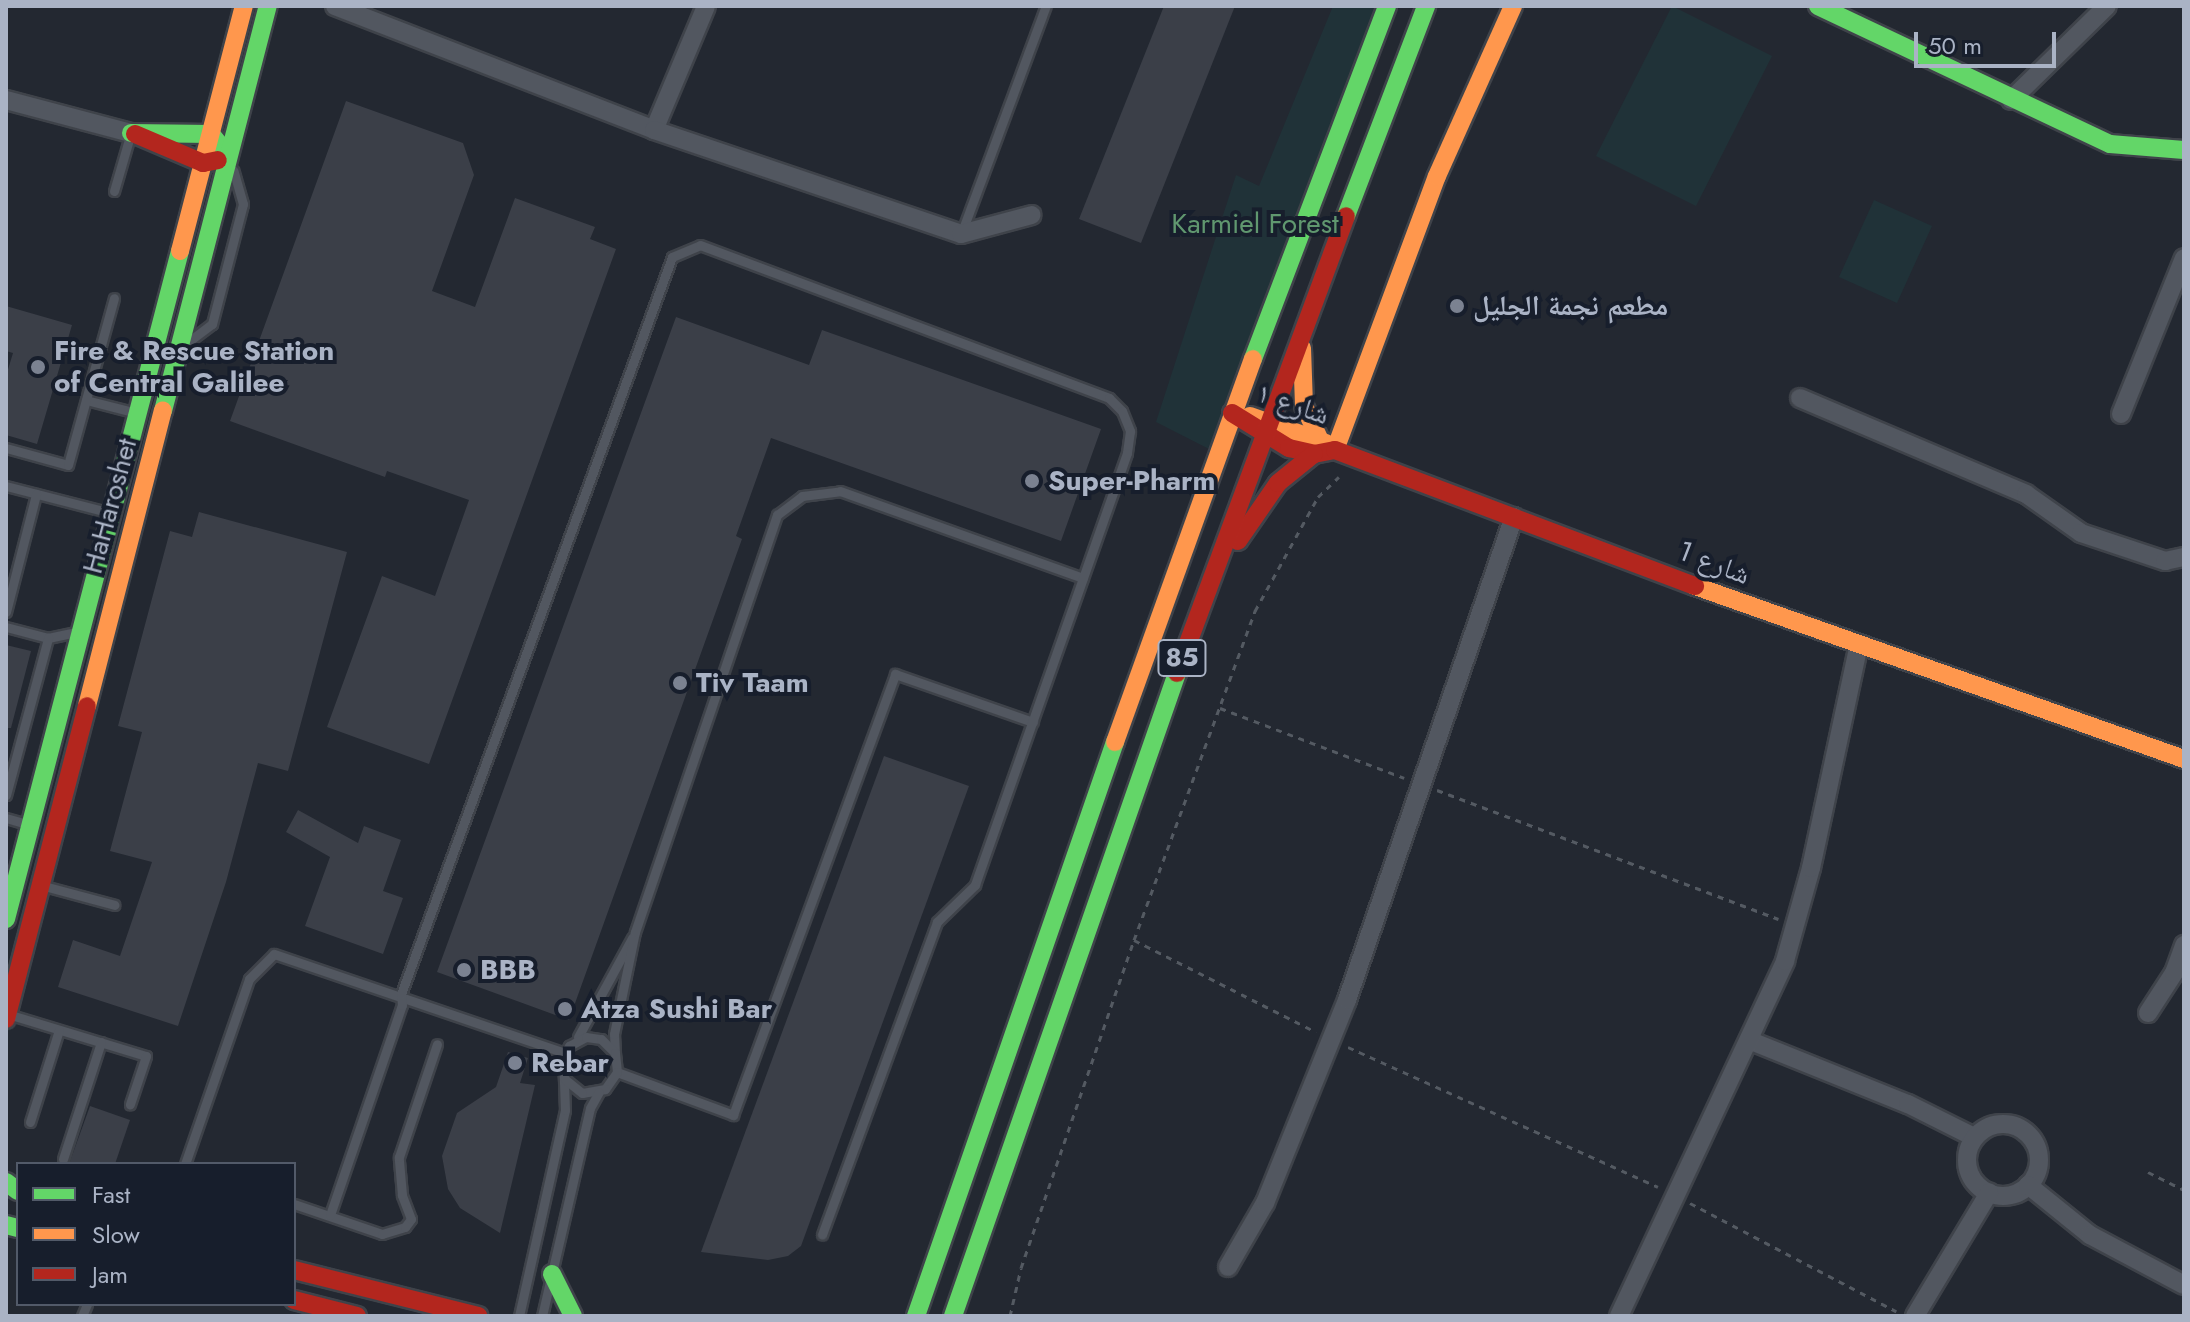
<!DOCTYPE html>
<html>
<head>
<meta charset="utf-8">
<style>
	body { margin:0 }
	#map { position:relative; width:2190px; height:1322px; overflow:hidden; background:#232831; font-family:Jost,"Noto Naskh Arabic",sans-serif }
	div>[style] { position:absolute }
	.green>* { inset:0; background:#203238 }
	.building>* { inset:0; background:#3b3f48 }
	.path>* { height:3px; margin-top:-1.5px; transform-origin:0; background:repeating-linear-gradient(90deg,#545a62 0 6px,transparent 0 12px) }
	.roads { filter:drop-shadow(2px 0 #3f434a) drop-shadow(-2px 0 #3f434a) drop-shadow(0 2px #3f434a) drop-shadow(0 -2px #3f434a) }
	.lane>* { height:9px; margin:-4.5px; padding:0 4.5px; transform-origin:4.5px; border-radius:4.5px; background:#525760 }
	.street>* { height:18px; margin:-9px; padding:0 9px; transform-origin:9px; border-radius:9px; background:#525760 }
	.street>.ring { margin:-9px; padding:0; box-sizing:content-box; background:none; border:18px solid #525760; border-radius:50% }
	.fast>* { height:18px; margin:-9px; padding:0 9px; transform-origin:9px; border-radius:9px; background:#63d668 }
	.slow>* { height:18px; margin:-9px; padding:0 9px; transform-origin:9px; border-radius:9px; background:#ff974d }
	.jam>* { height:18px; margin:-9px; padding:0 9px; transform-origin:9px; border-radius:9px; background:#b3261e }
	.dots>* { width:22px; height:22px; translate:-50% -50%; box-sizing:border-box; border:4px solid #171e2c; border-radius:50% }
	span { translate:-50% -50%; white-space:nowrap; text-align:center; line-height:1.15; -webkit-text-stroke:8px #171e2c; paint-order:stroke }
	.shield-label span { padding:2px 6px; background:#171e2c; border:2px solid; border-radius:6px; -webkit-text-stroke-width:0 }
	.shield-label { font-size:26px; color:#aab3c5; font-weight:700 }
	.park-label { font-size:28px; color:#60976f }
	.poi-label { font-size:28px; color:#aab3c5; font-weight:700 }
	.left { translate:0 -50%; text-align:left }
	.street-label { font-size:28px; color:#aab3c5 }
	.frame { position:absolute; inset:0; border:8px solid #aab3c5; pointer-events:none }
	.legend { position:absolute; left:16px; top:1162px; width:280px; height:144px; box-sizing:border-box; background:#171e2c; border:2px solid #525a69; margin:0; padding:10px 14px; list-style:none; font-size:24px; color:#aab3c5 }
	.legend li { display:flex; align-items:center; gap:16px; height:40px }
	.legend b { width:40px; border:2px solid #525a69 }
	.scale { position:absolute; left:1914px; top:32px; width:142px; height:36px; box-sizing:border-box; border:4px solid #aab3c5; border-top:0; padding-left:10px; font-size:24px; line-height:28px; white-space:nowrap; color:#aab3c5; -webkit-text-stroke:6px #171e2c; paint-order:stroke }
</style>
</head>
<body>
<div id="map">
	<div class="green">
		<i style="clip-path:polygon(1333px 6px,1376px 6px,1209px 449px,1156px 422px,1236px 175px,1259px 186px)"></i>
		<i style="clip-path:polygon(1672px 6px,1772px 56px,1696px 206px,1596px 156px)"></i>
		<i style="clip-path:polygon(1874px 200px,1932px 226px,1897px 303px,1839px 277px)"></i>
	</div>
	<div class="building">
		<i style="clip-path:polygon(1164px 6px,1235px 6px,1141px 243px,1079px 219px)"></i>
		<i style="clip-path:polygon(346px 101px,463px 143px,474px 175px,432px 291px,475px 307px,515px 198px,595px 227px,590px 239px,616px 249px,429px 764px,327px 727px,382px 576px,435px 596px,469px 500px,387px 471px,385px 477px,230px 421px)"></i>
		<i style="clip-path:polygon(6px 306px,72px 325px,37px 444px,6px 435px,6px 376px,13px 353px,6px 351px)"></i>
		<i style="clip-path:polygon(676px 317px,809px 365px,822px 330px,1101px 429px,1061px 541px,771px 438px,736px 536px,742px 539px,569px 1020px,437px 972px)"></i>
		<i style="clip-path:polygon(199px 512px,347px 552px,288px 771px,258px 763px,226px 882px,178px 1026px,58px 987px,73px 940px,120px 956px,152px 862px,110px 851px,142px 732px,118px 726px,170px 531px,192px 537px)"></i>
		<i style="clip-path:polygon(6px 645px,31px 651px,11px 728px,6px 728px)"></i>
		<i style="clip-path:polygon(884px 756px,969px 786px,801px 1246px,788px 1256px,768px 1260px,701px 1252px)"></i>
		<i style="clip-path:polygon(298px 810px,358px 843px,364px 826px,401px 840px,383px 891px,403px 898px,383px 954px,305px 926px,330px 857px,286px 832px)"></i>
		<i style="clip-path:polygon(508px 1052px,528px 1058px,520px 1083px,535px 1085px,500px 1233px,460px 1208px,448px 1189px,442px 1156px,457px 1113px,496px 1087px)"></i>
		<i style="clip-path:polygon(90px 1106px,130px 1120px,115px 1164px,69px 1164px)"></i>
	</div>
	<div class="path">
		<i style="left:1220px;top:708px;width:197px;rotate:20.8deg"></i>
		<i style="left:1437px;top:790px;width:365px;rotate:20.7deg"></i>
		<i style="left:1134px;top:940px;width:204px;rotate:26.8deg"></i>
		<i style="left:1348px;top:1047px;width:340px;rotate:24.3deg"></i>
		<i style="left:2148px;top:1172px;width:40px;rotate:26.6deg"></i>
		<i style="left:1690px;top:1203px;width:233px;rotate:27.7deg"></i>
		<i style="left:1010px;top:1316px;width:49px;rotate:-77.1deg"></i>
		<i style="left:1021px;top:1268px;width:347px;rotate:-71deg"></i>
		<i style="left:1134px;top:940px;width:351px;rotate:-69.8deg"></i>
		<i style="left:1255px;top:611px;width:130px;rotate:-61.1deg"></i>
		<i style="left:1318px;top:497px;width:29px;rotate:-44deg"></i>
	</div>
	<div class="roads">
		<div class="lane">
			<i style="left:114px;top:191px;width:57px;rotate:-73.8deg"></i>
			<i style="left:961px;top:234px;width:243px;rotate:-69.6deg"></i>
			<i style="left:188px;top:342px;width:30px;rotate:-37deg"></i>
			<i style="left:212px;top:324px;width:124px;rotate:-75.5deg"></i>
			<i style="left:243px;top:204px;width:35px;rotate:-106deg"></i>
			<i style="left:86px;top:400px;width:53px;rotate:14.3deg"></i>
			<i style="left:6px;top:448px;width:64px;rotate:15.3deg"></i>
			<i style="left:68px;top:465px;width:173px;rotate:-74.6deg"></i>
			<i style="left:6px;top:486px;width:108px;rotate:14.4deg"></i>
			<i style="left:6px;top:612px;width:122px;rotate:-75.7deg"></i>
			<i style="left:6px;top:627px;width:43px;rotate:14.7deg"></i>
			<i style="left:48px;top:638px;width:30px;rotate:-12deg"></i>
			<i style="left:6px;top:795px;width:163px;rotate:-75deg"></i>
			<i style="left:6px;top:818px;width:22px;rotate:16deg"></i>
			<i style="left:44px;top:886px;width:73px;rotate:15deg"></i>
			<i style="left:11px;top:1015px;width:141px;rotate:16.9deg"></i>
			<i style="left:146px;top:1056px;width:51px;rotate:108.4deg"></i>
			<i style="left:578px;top:1037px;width:113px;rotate:-61.4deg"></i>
			<i style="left:615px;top:1053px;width:19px;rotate:-93deg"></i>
			<i style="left:614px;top:1034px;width:104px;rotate:-78.4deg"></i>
			<i style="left:635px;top:932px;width:441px;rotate:-71.2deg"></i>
			<i style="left:777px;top:515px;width:31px;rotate:-37deg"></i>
			<i style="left:802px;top:496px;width:38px;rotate:-7deg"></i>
			<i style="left:840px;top:491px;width:258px;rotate:19.7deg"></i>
			<i style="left:617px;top:1072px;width:124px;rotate:20.3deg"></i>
			<i style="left:733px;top:1115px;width:470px;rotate:-69.8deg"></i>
			<i style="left:895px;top:674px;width:146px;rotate:19.2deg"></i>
			<i style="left:30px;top:1122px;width:96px;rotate:-72.5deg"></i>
			<i style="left:63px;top:1159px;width:123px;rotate:-72deg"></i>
			<i style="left:185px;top:1164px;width:196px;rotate:-70.9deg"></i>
			<i style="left:249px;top:979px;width:35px;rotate:-45deg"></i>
			<i style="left:274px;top:954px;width:306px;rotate:18.8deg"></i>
			<i style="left:294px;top:1204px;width:93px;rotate:18.8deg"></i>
			<i style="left:382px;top:1234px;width:24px;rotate:-17deg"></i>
			<i style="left:405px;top:1227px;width:10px;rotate:-53deg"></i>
			<i style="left:411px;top:1219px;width:26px;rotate:-111deg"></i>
			<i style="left:402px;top:1195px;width:38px;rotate:-95deg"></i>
			<i style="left:399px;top:1157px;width:119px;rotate:-71.4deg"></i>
			<i style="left:330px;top:1215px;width:222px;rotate:-71.1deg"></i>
			<i style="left:402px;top:1005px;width:11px;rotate:-95deg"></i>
			<i style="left:401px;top:994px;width:785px;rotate:-69.81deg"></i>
			<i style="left:672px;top:257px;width:30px;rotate:-23deg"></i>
			<i style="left:700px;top:245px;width:437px;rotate:20.5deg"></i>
			<i style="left:1109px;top:398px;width:18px;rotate:45deg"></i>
			<i style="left:1122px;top:411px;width:22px;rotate:68deg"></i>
			<i style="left:1130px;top:431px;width:22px;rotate:98deg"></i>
			<i style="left:1127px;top:453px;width:458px;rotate:109.4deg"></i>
			<i style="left:975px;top:885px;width:53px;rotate:135.8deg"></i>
			<i style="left:937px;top:922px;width:333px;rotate:110.2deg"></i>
			<i style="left:82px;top:1316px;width:13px;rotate:-67deg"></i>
			<i style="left:519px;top:1316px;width:211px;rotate:-77.4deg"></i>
			<i style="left:565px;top:1110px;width:54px;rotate:-92.1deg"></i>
			<i style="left:563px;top:1056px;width:12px;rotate:-59deg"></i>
			<i style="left:569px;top:1046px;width:19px;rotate:-28deg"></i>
			<i style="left:586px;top:1037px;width:15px;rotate:8deg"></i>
			<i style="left:601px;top:1039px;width:20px;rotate:45deg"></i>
			<i style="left:615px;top:1053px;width:19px;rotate:84deg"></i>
			<i style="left:617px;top:1072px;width:21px;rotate:125deg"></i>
			<i style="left:605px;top:1089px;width:23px;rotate:170deg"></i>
			<i style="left:582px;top:1093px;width:22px;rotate:-141deg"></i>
			<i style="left:542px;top:1316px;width:213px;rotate:-77deg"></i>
			<i style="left:590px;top:1108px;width:18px;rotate:-61deg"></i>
		</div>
		<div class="street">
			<i style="left:335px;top:6px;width:342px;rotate:21.2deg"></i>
			<i style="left:654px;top:130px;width:134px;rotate:-67.2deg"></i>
			<i style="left:6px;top:100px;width:129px;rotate:14.8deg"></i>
			<i style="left:2011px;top:100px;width:134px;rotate:-44.4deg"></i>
			<i style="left:654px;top:130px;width:324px;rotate:18.7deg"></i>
			<i style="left:961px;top:234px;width:73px;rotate:-15deg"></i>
			<i style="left:1800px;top:398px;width:246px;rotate:23deg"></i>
			<i style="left:2026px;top:494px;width:67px;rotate:35.3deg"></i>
			<i style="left:2081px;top:533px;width:89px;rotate:18.4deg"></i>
			<i style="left:2165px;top:561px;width:19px;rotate:-12deg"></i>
			<i style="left:2121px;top:414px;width:168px;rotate:-68deg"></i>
			<i style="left:2148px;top:1013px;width:48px;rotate:-57deg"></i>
			<i style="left:2174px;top:973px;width:30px;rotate:-70deg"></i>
			<i style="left:1751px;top:1041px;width:169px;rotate:21.9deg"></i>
			<i style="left:1908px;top:1104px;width:74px;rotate:26.6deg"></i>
			<i class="ring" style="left:1967px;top:1124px;width:54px;height:54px"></i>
			<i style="left:2028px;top:1185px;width:80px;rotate:38.9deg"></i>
			<i style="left:2090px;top:1235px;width:106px;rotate:28deg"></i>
			<i style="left:1228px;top:1267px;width:74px;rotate:-60deg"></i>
			<i style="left:1265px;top:1203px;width:219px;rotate:-68deg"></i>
			<i style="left:1347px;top:1000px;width:511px;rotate:-70.93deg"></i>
			<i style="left:1619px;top:1316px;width:392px;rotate:-64.9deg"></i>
			<i style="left:1785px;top:961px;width:97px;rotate:-74.4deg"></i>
			<i style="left:1811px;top:868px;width:225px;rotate:-77.9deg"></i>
			<i style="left:1915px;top:1316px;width:144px;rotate:-59deg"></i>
		</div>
		<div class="fast">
			<i style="left:1818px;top:6px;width:323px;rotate:25.3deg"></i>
			<i style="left:2110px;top:144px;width:74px;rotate:4.6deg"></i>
			<i style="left:131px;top:133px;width:80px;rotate:0.7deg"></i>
			<i style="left:211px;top:134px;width:14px;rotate:51deg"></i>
			<i style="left:1346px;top:216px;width:225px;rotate:-69.1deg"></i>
			<i style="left:1253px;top:359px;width:378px;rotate:-69.2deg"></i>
			<i style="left:163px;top:411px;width:418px;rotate:-75.5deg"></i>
			<i style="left:6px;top:919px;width:690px;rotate:-75.4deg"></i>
			<i style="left:6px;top:1182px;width:15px;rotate:37deg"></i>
			<i style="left:6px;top:1225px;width:12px;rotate:14deg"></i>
			<i style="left:552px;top:1274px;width:47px;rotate:63.4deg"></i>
			<i style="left:916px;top:1316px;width:608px;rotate:-70.88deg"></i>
			<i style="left:953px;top:1316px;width:681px;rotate:-70.79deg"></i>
		</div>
		<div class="slow">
			<i style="left:180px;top:251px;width:253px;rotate:-75.4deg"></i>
			<i style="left:1302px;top:348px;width:58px;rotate:88deg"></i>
			<i style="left:1304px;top:406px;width:38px;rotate:65deg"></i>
			<i style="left:1250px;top:416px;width:81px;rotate:19.6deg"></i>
			<i style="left:1335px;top:450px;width:292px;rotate:-69.6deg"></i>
			<i style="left:1437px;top:176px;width:186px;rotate:-65.9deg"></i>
			<i style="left:1695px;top:586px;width:519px;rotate:19.48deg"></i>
			<i style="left:87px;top:706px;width:305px;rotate:-75.6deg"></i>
			<i style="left:1115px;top:742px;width:407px;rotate:-70.2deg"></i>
		</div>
		<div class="jam">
			<i style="left:135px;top:134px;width:74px;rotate:23.1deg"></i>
			<i style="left:203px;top:163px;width:15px;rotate:-11deg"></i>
			<i style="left:1232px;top:413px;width:67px;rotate:31.6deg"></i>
			<i style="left:1289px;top:448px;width:26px;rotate:13deg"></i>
			<i style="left:1314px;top:454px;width:21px;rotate:-11deg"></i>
			<i style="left:1335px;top:450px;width:385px;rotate:20.7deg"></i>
			<i style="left:1238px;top:541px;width:70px;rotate:-55.4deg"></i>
			<i style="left:1278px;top:483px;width:46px;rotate:-38.9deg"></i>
			<i style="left:1177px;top:673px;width:487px;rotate:-69.7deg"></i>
			<i style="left:6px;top:1019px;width:323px;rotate:-75.5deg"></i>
			<i style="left:294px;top:1270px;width:190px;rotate:14deg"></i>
			<i style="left:294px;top:1300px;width:65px;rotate:14.3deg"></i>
		</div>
	</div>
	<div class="dots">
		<i style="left:1457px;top:306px;background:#7b8291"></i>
		<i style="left:38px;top:367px;background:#7b8291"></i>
		<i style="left:1032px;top:481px;background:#7b8291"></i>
		<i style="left:680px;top:683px;background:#7b8291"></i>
		<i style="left:464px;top:970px;background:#7b8291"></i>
		<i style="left:565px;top:1009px;background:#7b8291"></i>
		<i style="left:515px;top:1063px;background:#7b8291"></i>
	</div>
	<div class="shield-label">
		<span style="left:1182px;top:658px">85</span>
	</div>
	<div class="park-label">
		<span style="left:1255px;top:224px">Karmiel Forest</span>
	</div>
	<div class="poi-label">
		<span class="left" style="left:1473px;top:306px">مطعم نجمة الجليل</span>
		<span class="left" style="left:54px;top:367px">Fire &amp; Rescue Station<br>of Central Galilee</span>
		<span class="left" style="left:1048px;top:481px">Super-Pharm</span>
		<span class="left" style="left:696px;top:683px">Tiv Taam</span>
		<span class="left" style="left:480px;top:970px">BBB</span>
		<span class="left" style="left:581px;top:1009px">Atza Sushi Bar</span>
		<span class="left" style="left:531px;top:1063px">Rebar</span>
	</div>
	<div class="street-label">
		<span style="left:1293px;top:404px;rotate:19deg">شارع ١</span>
		<span style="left:110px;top:506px;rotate:-75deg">HaHaroshet</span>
		<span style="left:1714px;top:563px;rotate:21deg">شارع 1</span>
	</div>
	<div class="frame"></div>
	<ul class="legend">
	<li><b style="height:10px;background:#63d668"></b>Fast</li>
	<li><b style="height:10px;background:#ff974d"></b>Slow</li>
	<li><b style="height:10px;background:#b3261e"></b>Jam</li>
	</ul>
	<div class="scale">50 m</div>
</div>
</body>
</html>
